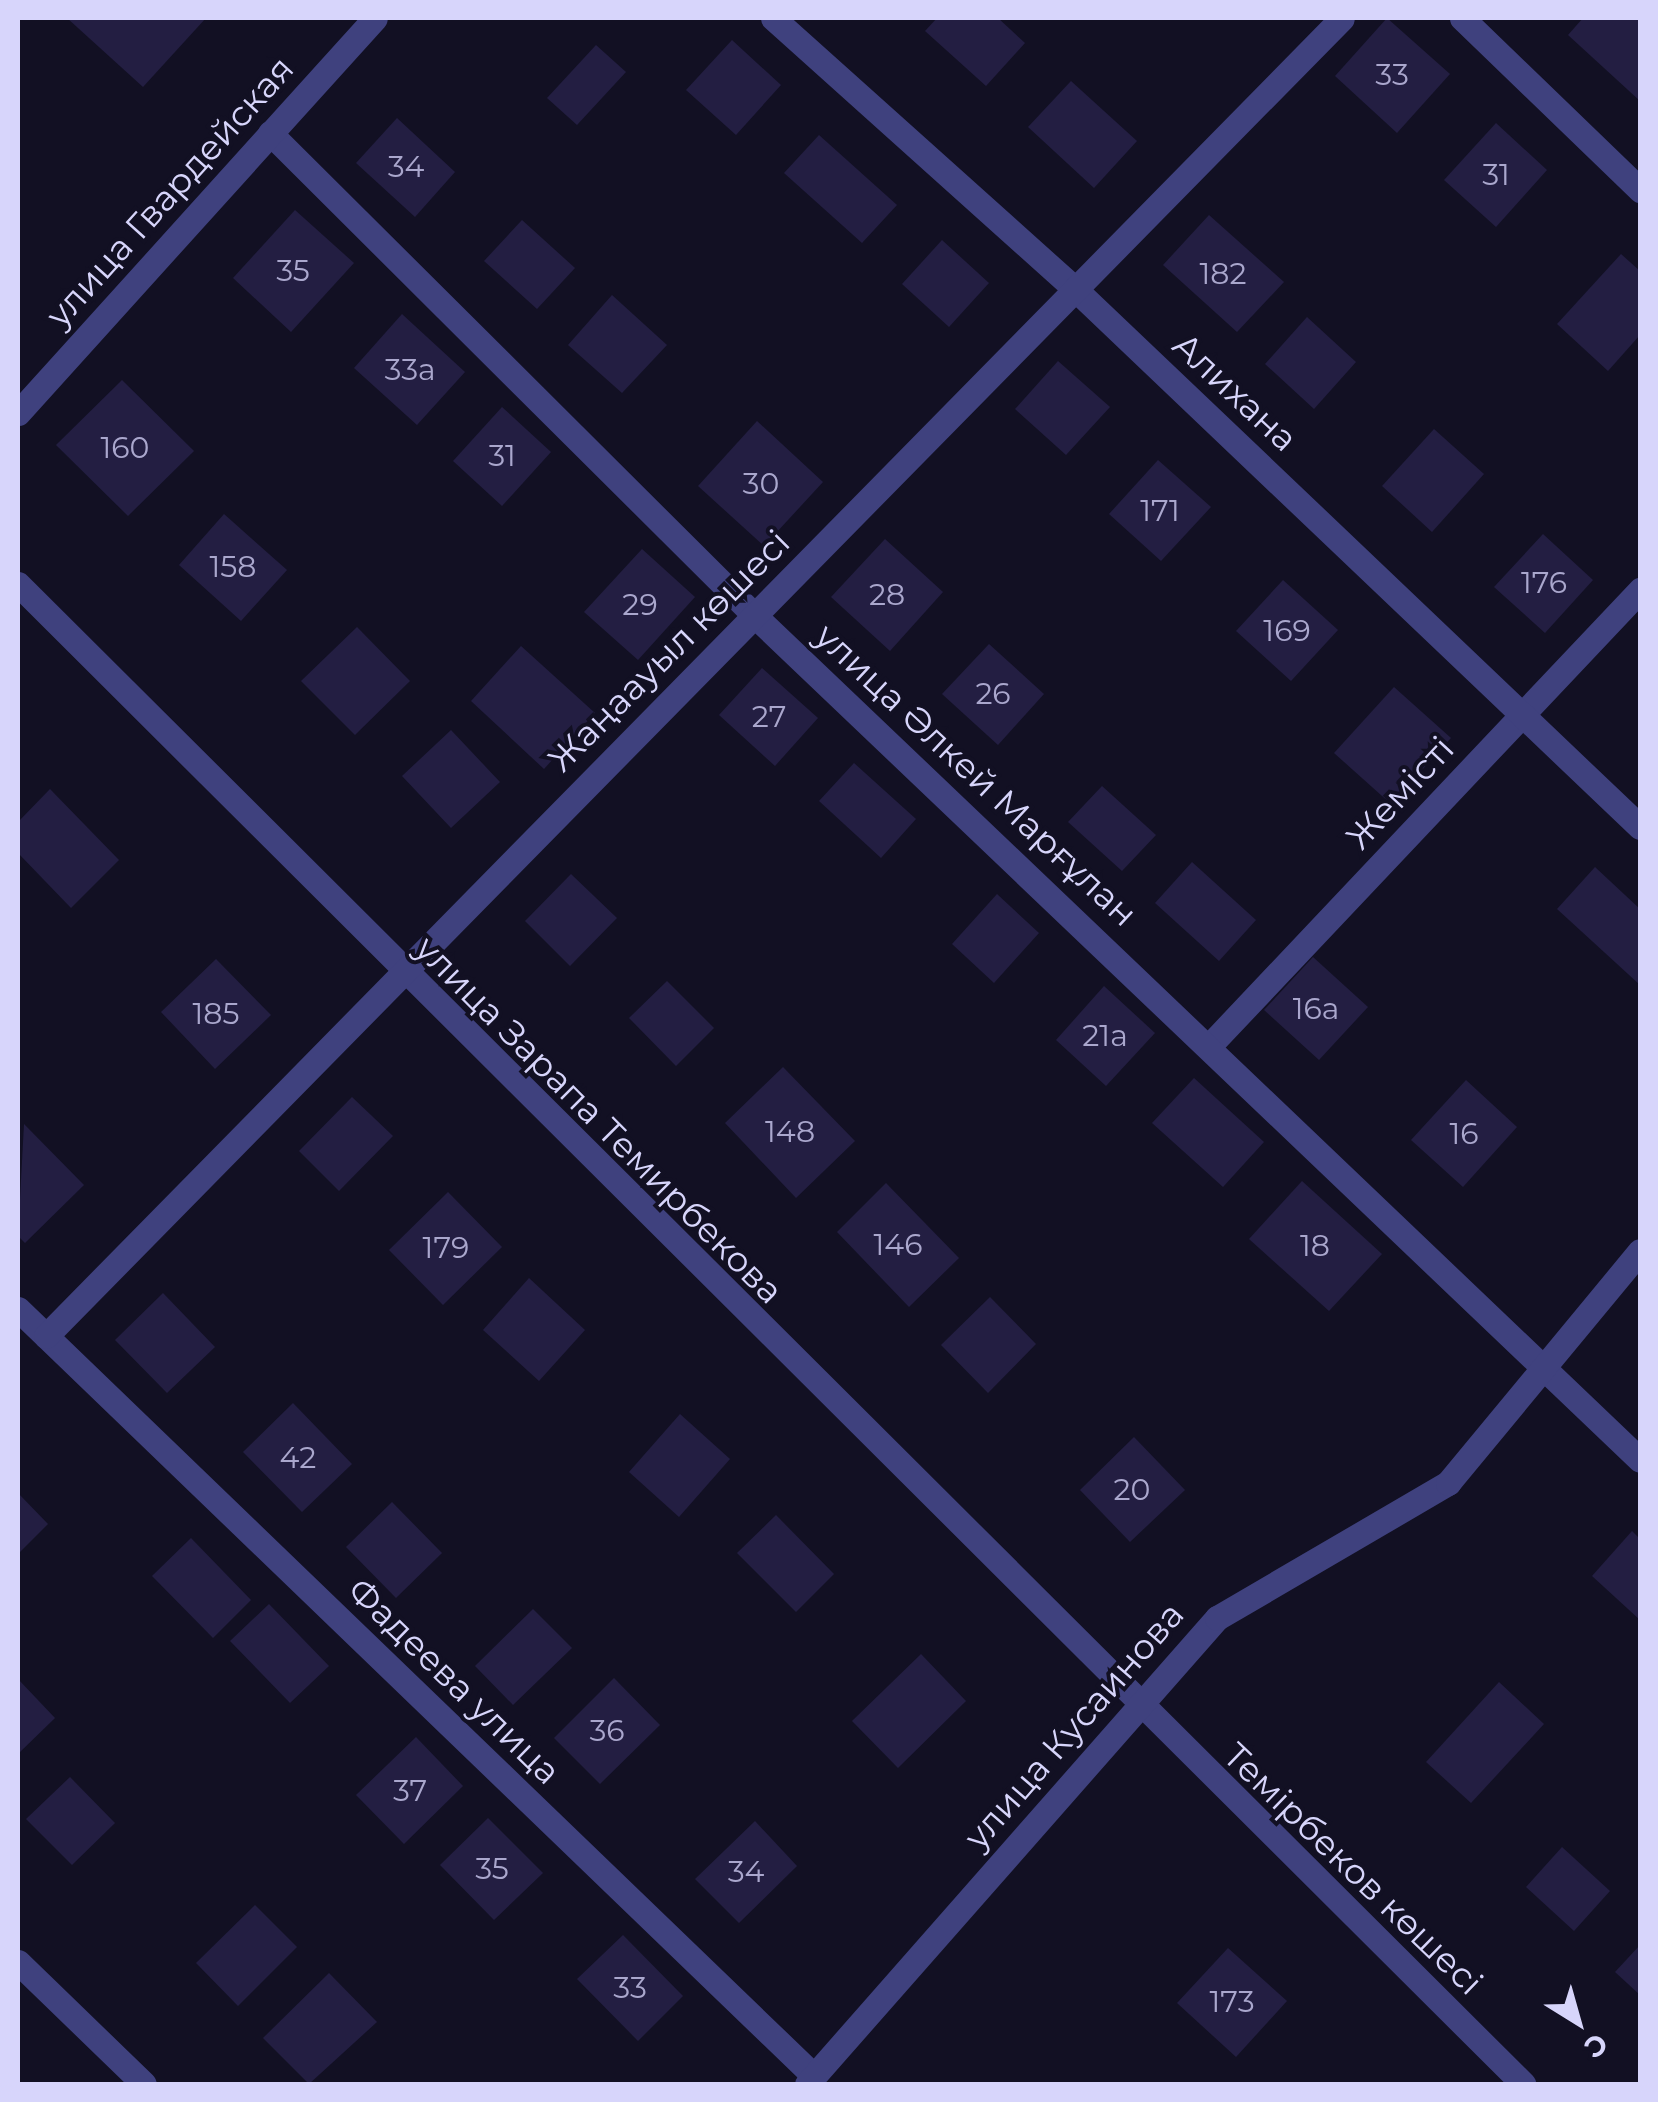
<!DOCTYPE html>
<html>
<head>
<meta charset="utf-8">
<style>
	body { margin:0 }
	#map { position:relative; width:1658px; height:2102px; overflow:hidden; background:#121023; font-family:Montserrat,sans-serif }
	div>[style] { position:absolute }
	.building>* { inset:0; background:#231e42 }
	.lane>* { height:25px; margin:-12.5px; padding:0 12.5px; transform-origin:12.5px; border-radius:12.5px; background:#3f417e }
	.street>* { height:25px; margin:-12.5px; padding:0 12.5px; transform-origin:12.5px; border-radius:12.5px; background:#3f417e }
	span { translate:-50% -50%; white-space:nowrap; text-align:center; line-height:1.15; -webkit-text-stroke:8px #121023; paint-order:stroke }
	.number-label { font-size:30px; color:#aaa7cd }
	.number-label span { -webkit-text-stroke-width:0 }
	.street-label { font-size:35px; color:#d7d5fb }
	.frame { position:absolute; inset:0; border:20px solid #d7d5fb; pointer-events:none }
	.north { position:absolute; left:1528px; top:1972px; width:100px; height:100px; -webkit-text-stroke:8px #121023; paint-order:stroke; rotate:143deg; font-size:28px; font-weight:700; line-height:40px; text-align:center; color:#d7d5fb }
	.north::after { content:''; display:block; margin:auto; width:35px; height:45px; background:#d7d5fb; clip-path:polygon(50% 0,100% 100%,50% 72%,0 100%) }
</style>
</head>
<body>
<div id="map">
	<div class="building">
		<i style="clip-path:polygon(67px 18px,206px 18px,143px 87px)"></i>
		<i style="clip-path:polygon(937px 18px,998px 18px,1025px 43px,986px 86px,925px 31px)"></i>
		<i style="clip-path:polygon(1387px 18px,1450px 74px,1397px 133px,1335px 76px)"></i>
		<i style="clip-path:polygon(1583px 18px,1640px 18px,1640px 101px,1568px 35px)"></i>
		<i style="clip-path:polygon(732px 40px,781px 85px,736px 135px,686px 90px)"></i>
		<i style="clip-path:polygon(596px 45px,626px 72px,577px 125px,547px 98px)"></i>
		<i style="clip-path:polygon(1071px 81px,1137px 141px,1094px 188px,1028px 127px)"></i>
		<i style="clip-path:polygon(397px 118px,455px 172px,415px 217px,356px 163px)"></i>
		<i style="clip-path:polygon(1496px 123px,1547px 170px,1496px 227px,1444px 180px)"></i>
		<i style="clip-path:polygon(819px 135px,897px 205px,862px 243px,784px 173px)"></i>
		<i style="clip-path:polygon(295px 210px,354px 263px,291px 332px,233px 278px)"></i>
		<i style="clip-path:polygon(1209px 215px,1284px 282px,1237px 332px,1163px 265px)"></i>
		<i style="clip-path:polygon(522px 220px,575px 268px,537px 309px,484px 261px)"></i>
		<i style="clip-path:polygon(942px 240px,989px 283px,949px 327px,902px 284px)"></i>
		<i style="clip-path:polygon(1621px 254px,1640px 271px,1640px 335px,1608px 371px,1557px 324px)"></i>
		<i style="clip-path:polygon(612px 295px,667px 345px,622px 393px,568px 345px)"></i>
		<i style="clip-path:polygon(402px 314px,465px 372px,417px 425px,354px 368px)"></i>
		<i style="clip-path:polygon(1307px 317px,1356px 362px,1314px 409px,1265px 364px)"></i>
		<i style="clip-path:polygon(1058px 361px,1110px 407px,1066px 455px,1015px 409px)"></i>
		<i style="clip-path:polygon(122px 380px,194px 451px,128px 516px,56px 445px)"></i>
		<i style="clip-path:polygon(502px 407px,551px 452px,502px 506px,453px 461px)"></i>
		<i style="clip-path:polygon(757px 421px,823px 482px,764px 546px,698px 486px)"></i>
		<i style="clip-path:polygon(1434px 429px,1484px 474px,1432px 532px,1382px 486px)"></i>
		<i style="clip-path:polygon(1158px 460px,1211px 507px,1161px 561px,1109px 514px)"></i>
		<i style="clip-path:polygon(224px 514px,287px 570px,241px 621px,179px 565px)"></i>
		<i style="clip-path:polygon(1543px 534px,1593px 580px,1545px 633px,1494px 587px)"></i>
		<i style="clip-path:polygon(885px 539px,943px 592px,890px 651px,831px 597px)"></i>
		<i style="clip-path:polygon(642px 549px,695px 597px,638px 660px,584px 612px)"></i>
		<i style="clip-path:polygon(1283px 580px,1338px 630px,1291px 681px,1236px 631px)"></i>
		<i style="clip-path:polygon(357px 627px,410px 681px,355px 735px,301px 681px)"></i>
		<i style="clip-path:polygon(989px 644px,1044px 694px,998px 745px,942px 694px)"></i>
		<i style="clip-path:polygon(521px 646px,595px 713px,544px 769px,471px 701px)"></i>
		<i style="clip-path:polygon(762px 668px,818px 718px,775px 766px,719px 715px)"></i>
		<i style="clip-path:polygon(1394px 687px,1451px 738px,1391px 804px,1334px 753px)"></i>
		<i style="clip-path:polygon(451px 730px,500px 782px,451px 828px,402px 776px)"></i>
		<i style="clip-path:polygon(854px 763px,916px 819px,881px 858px,819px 801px)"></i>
		<i style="clip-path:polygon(1102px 786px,1156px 835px,1122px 871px,1068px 822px)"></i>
		<i style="clip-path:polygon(50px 789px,119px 860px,71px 908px,18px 853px,18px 822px)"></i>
		<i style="clip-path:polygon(1192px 862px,1256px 920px,1219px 961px,1155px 903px)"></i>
		<i style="clip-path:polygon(1595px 867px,1640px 909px,1640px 985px,1557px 909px)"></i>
		<i style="clip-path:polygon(571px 874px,617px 918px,570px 966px,525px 921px)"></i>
		<i style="clip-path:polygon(997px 894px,1039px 933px,994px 983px,952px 944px)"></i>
		<i style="clip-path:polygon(1313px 957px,1368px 1007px,1319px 1060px,1264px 1010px)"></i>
		<i style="clip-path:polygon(216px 959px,271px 1015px,215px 1069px,161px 1012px)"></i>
		<i style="clip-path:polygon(667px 981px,714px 1028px,676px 1066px,629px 1018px)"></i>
		<i style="clip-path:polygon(1104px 986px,1155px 1033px,1106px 1086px,1056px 1040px)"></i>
		<i style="clip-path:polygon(783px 1067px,855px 1141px,796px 1198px,725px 1123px)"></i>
		<i style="clip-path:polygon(1194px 1078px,1264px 1142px,1223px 1187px,1152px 1123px)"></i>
		<i style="clip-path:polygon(1466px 1080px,1517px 1127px,1463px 1187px,1411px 1140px)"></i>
		<i style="clip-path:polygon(352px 1097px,393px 1136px,339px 1191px,299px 1151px)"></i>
		<i style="clip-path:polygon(24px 1124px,84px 1185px,25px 1243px,18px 1236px)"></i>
		<i style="clip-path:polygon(1302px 1181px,1382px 1254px,1329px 1311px,1249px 1239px)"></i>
		<i style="clip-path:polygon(886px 1183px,959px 1258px,909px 1307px,837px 1232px)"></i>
		<i style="clip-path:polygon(448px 1192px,502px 1247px,443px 1305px,389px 1250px)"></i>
		<i style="clip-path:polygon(529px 1278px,585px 1330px,539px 1381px,483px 1330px)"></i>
		<i style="clip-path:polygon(163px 1293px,215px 1347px,167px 1393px,115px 1340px)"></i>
		<i style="clip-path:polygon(990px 1297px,1036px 1344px,988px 1393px,941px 1345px)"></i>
		<i style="clip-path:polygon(293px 1403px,352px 1464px,302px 1512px,243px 1452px)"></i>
		<i style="clip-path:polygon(680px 1414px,730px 1459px,679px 1517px,629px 1472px)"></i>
		<i style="clip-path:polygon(1134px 1437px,1185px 1490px,1130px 1542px,1080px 1490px)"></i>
		<i style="clip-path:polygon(18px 1493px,48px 1524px,18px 1554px)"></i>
		<i style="clip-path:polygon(392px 1502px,442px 1553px,396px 1598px,346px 1547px)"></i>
		<i style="clip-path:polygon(776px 1515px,834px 1574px,796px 1612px,737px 1553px)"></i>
		<i style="clip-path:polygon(1632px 1531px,1640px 1539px,1640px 1620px,1592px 1576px)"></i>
		<i style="clip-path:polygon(191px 1538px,251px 1600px,213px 1638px,152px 1576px)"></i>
		<i style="clip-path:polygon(269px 1604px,329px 1666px,290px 1703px,230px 1641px)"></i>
		<i style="clip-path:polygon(533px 1609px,572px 1648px,513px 1705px,475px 1666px)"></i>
		<i style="clip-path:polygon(921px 1654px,966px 1701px,898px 1768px,852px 1721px)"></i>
		<i style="clip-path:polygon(614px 1678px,660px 1725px,600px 1784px,554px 1738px)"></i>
		<i style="clip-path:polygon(18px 1679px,55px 1718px,18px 1754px)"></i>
		<i style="clip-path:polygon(1499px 1682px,1544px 1724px,1471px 1803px,1426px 1762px)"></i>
		<i style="clip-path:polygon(416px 1737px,463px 1786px,404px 1844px,356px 1795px)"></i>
		<i style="clip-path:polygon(70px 1777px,115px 1823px,72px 1865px,26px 1819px)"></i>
		<i style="clip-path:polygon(488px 1818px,543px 1873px,494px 1920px,440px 1865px)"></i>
		<i style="clip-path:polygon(755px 1821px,797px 1866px,739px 1923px,695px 1879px)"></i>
		<i style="clip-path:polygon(1562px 1847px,1610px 1891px,1574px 1931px,1526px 1887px)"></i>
		<i style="clip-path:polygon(255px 1905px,297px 1947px,238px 2006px,196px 1963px)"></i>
		<i style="clip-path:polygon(623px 1935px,683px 1996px,638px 2041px,577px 1979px)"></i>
		<i style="clip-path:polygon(1640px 1945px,1640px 1995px,1615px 1972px)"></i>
		<i style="clip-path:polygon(1228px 1948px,1287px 2001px,1236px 2057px,1177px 2003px)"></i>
		<i style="clip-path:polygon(329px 1973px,377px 2022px,309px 2084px,263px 2038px)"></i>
	</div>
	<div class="lane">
		<i style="left:1211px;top:1044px;width:625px;rotate:-46.62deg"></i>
	</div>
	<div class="street">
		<i style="left:773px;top:18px;width:406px;rotate:41.9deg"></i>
		<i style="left:1075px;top:289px;width:780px;rotate:43.6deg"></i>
		<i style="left:1462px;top:18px;width:248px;rotate:44deg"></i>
		<i style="left:270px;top:133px;width:683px;rotate:44.88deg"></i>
		<i style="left:754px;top:615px;width:1224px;rotate:43.64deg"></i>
		<i style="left:18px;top:413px;width:532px;rotate:-47.89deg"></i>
		<i style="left:18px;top:584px;width:2125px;rotate:44.9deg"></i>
		<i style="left:18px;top:1309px;width:1105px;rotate:43.94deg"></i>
		<i style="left:46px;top:1336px;width:1848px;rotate:-45.48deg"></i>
		<i style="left:18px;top:1962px;width:175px;rotate:44.1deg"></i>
		<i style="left:807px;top:2084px;width:621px;rotate:-48.66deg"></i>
		<i style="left:1217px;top:1618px;width:268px;rotate:-30.3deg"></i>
		<i style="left:1448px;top:1483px;width:301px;rotate:-50.4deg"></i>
	</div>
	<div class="number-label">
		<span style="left:1392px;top:75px">33</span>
		<span style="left:406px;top:167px">34</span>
		<span style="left:1496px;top:175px">31</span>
		<span style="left:293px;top:271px">35</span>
		<span style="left:1223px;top:274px">182</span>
		<span style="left:410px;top:370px">33а</span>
		<span style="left:125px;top:448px">160</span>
		<span style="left:502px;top:456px">31</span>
		<span style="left:761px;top:484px">30</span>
		<span style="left:1160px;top:511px">171</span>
		<span style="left:233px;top:567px">158</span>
		<span style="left:1544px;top:583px">176</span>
		<span style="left:887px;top:595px">28</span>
		<span style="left:640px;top:605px">29</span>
		<span style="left:1287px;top:631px">169</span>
		<span style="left:993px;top:694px">26</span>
		<span style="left:769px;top:717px">27</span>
		<span style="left:1316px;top:1009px">16а</span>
		<span style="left:216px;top:1014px">185</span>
		<span style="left:1105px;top:1036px">21а</span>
		<span style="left:790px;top:1132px">148</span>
		<span style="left:1464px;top:1134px">16</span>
		<span style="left:898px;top:1245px">146</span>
		<span style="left:1315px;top:1246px">18</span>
		<span style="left:446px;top:1248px">179</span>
		<span style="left:298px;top:1458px">42</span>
		<span style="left:1132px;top:1490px">20</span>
		<span style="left:607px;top:1731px">36</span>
		<span style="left:410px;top:1791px">37</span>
		<span style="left:492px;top:1869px">35</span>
		<span style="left:746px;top:1872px">34</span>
		<span style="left:630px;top:1988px">33</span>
		<span style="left:1232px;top:2002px">173</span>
	</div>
	<div class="street-label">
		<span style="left:170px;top:192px;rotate:-48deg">улица Гвардейская</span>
		<span style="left:1235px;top:392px;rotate:43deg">Алихана</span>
		<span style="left:669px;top:651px;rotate:-45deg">Жаңаауыл көшесі</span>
		<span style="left:976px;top:775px;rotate:43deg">улица Әлкей Марғұлан</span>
		<span style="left:1400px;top:793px;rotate:-47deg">Жемісті</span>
		<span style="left:599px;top:1120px;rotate:45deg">улица Зарапа Темирбекова</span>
		<span style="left:454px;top:1681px;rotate:44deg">Фадеева улица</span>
		<span style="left:1074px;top:1726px;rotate:-49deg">улица Кусаинова</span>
		<span style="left:1353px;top:1869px;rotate:44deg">Темірбеков көшесі</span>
	</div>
	<div class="frame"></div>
	<div class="north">С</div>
</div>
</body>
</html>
